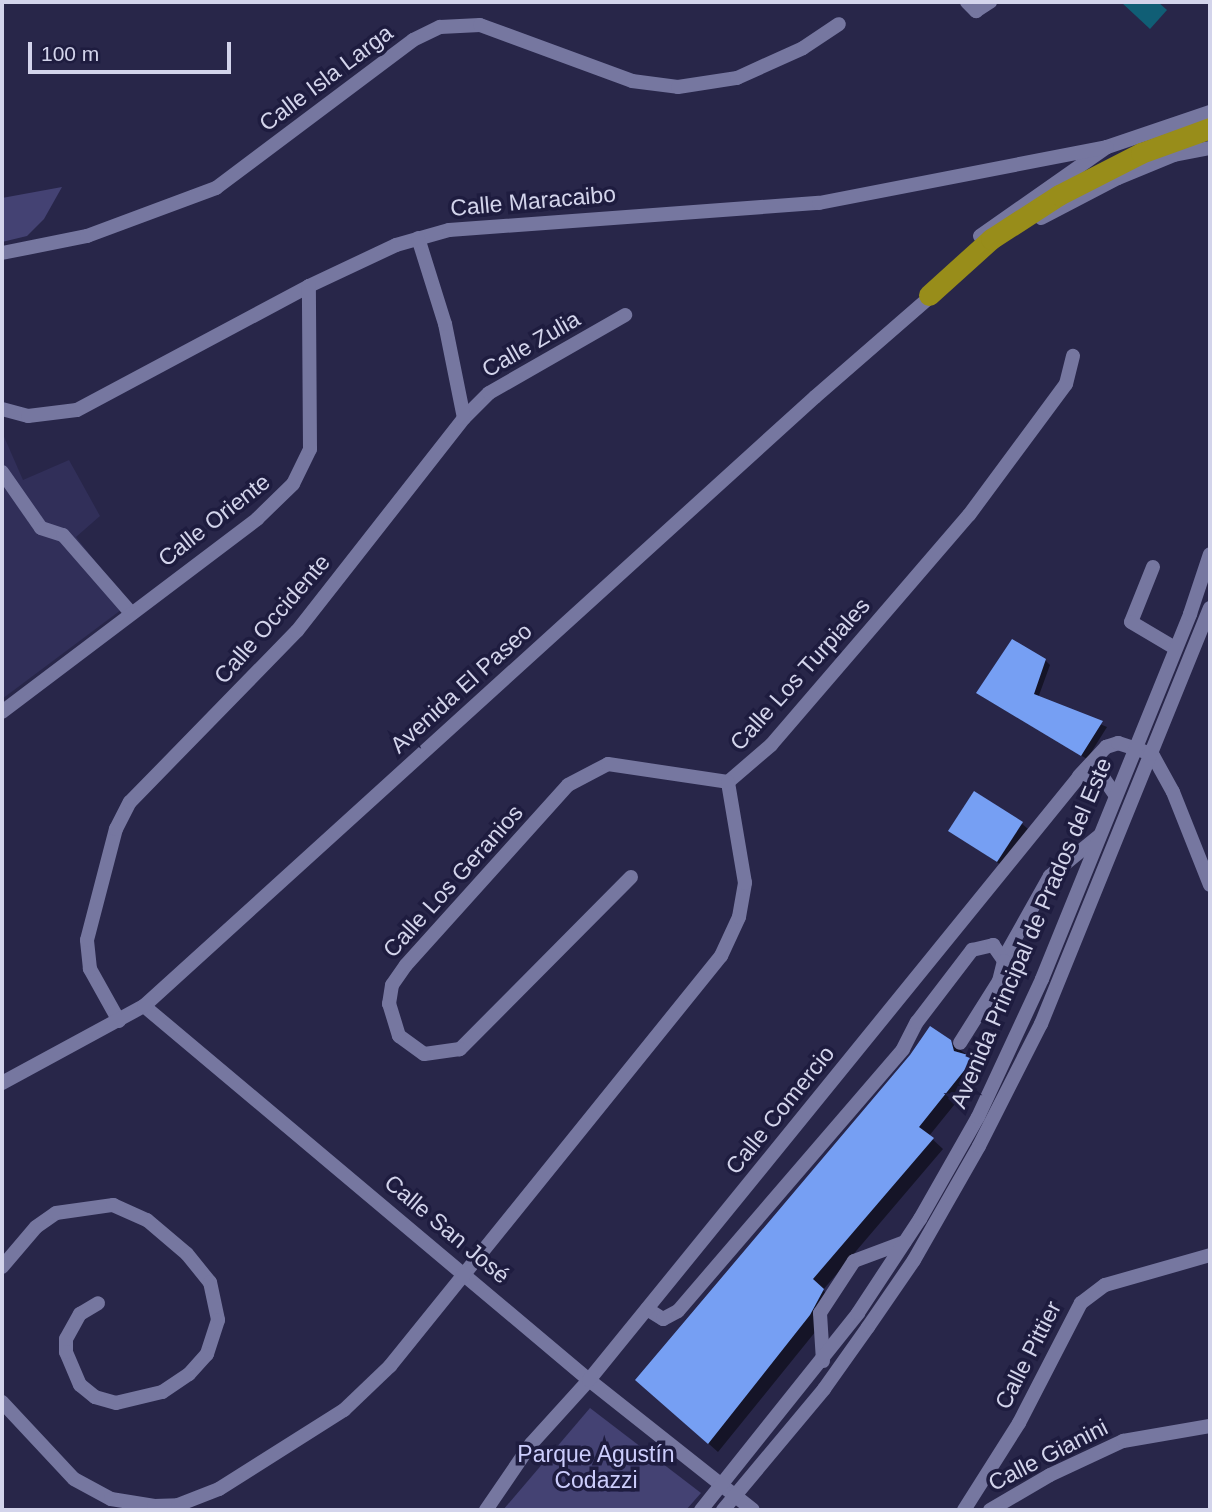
<!DOCTYPE html>
<html>
<head>
<meta charset="utf-8">
<style>
	body { margin:0 }
	#map { position:relative; width:1212px; height:1512px; overflow:hidden; background:#282649; font-family:Helvetica,sans-serif }
	div>[style] { position:absolute }
	.built>* { inset:0; background:#312f59 }
	.green>* { inset:0; background:#444273 }
	.water>* { inset:0; background:#105e75 }
	.shadow>* { inset:0; background:#0007 }
	.building>* { inset:0; background:#769ff3 }
	.minor>* { height:14px; margin:-7px; padding:0 7px; transform-origin:7px; border-radius:7px; background:#7677a0 }
	.highway>* { height:21px; margin:-10.5px; padding:0 10.5px; transform-origin:10.5px; border-radius:10.5px; background:#988d1a }
	span { translate:-50% -50%; white-space:nowrap; text-align:center; line-height:1.15; -webkit-text-stroke:7px #1e1c3f; paint-order:stroke }
	.street-label { font-size:23px; color:#d3d4eb }
	.park-label { font-size:23px; color:#cccdfc }
	.frame { position:absolute; inset:0; border:4px solid #d3d4eb; pointer-events:none }
	.scale { position:absolute; left:28px; top:42px; width:203px; height:32px; box-sizing:border-box; border:4px solid #d3d4eb; border-top:0; padding-left:9px; font-size:21px; line-height:24px; white-space:nowrap; color:#d3d4eb; -webkit-text-stroke:5px #1e1c3f; paint-order:stroke }
</style>
</head>
<body>
<div id="map">
	<div class="built">
		<i style="clip-path:polygon(2px 432px,23px 480px,69px 460px,100px 516px,76px 537px,129px 604px,2px 699px)"></i>
	</div>
	<div class="green">
		<i style="clip-path:polygon(62px 187px,44px 219px,27px 236px,2px 242px,2px 198px)"></i>
		<i style="clip-path:polygon(590px 1408px,701px 1493px,686px 1510px,503px 1510px)"></i>
	</div>
	<div class="water">
		<i style="clip-path:polygon(1121px 2px,1158px 2px,1167px 10px,1150px 29px)"></i>
	</div>
	<div class="shadow">
		<i style="clip-path:polygon(1045px 660px,1050px 665px,1038px 698px,1107px 727px,1087px 759px,983px 697px)"></i>
		<i style="clip-path:polygon(1021px 823px,1028px 829px,1004px 867px,951px 831px)"></i>
		<i style="clip-path:polygon(950px 1042px,984px 1068px,929px 1136px,943px 1149px,823px 1290px,833px 1301px,820px 1326px,718px 1452px,648px 1390px)"></i>
	</div>
	<div class="building">
		<i style="clip-path:polygon(1012px 639px,1046px 659px,1034px 694px,1103px 721px,1081px 756px,976px 693px)"></i>
		<i style="clip-path:polygon(974px 791px,1023px 822px,997px 862px,948px 831px)"></i>
		<i style="clip-path:polygon(930px 1026px,951px 1040px,954px 1051px,975px 1057px,919px 1127px,934px 1138px,813px 1279px,824px 1289px,810px 1315px,708px 1444px,635px 1380px,910px 1055px)"></i>
	</div>
	<div class="minor">
		<i style="left:967px;top:2px;width:13px;rotate:45deg"></i>
		<i style="left:976px;top:11px;width:17px;rotate:-33deg"></i>
		<i style="left:1041px;top:218px;width:87px;rotate:-27.5deg"></i>
		<i style="left:1118px;top:178px;width:61px;rotate:-22.3deg"></i>
		<i style="left:1174px;top:155px;width:37px;rotate:-11deg"></i>
		<i style="left:980px;top:236px;width:155px;rotate:-35deg"></i>
		<i style="left:1107px;top:147px;width:109px;rotate:-18.8deg"></i>
		<i style="left:2px;top:253px;width:87px;rotate:-11.3deg"></i>
		<i style="left:87px;top:236px;width:138px;rotate:-20.4deg"></i>
		<i style="left:216px;top:188px;width:246px;rotate:-36.9deg"></i>
		<i style="left:413px;top:40px;width:30px;rotate:-26deg"></i>
		<i style="left:440px;top:27px;width:40px;rotate:-2.9deg"></i>
		<i style="left:480px;top:25px;width:162px;rotate:20.2deg"></i>
		<i style="left:632px;top:81px;width:46px;rotate:7.4deg"></i>
		<i style="left:678px;top:87px;width:60px;rotate:-8.7deg"></i>
		<i style="left:737px;top:78px;width:72px;rotate:-24.4deg"></i>
		<i style="left:803px;top:48px;width:43px;rotate:-33.7deg"></i>
		<i style="left:2px;top:409px;width:27px;rotate:15deg"></i>
		<i style="left:28px;top:416px;width:49px;rotate:-7deg"></i>
		<i style="left:77px;top:410px;width:263px;rotate:-28.1deg"></i>
		<i style="left:309px;top:286px;width:96px;rotate:-25.2deg"></i>
		<i style="left:396px;top:245px;width:55px;rotate:-15.8deg"></i>
		<i style="left:449px;top:230px;width:371px;rotate:-4.2deg"></i>
		<i style="left:819px;top:203px;width:293px;rotate:-11deg"></i>
		<i style="left:464px;top:418px;width:35px;rotate:-45deg"></i>
		<i style="left:489px;top:393px;width:157px;rotate:-29.8deg"></i>
		<i style="left:2px;top:472px;width:68px;rotate:55.1deg"></i>
		<i style="left:41px;top:528px;width:23px;rotate:18deg"></i>
		<i style="left:63px;top:535px;width:103px;rotate:48.9deg"></i>
		<i style="left:1153px;top:567px;width:59px;rotate:111.8deg"></i>
		<i style="left:1131px;top:622px;width:51px;rotate:30.6deg"></i>
		<i style="left:2px;top:712px;width:320px;rotate:-37.1deg"></i>
		<i style="left:257px;top:519px;width:50px;rotate:-44.2deg"></i>
		<i style="left:293px;top:484px;width:39px;rotate:-64deg"></i>
		<i style="left:310px;top:449px;width:163px;rotate:-90.4deg"></i>
		<i style="left:1079px;top:776px;width:40px;rotate:-47deg"></i>
		<i style="left:1106px;top:747px;width:13px;rotate:-18deg"></i>
		<i style="left:1118px;top:743px;width:36px;rotate:18deg"></i>
		<i style="left:1152px;top:754px;width:43px;rotate:61.1deg"></i>
		<i style="left:1173px;top:792px;width:100px;rotate:68.3deg"></i>
		<i style="left:728px;top:782px;width:57px;rotate:-40.7deg"></i>
		<i style="left:771px;top:745px;width:303px;rotate:-49.3deg"></i>
		<i style="left:969px;top:515px;width:163px;rotate:-53.5deg"></i>
		<i style="left:1066px;top:384px;width:29px;rotate:-76deg"></i>
		<i style="left:631px;top:877px;width:243px;rotate:134.8deg"></i>
		<i style="left:460px;top:1049px;width:36px;rotate:172deg"></i>
		<i style="left:424px;top:1054px;width:31px;rotate:-144deg"></i>
		<i style="left:399px;top:1036px;width:34px;rotate:-107deg"></i>
		<i style="left:389px;top:1004px;width:19px;rotate:-81deg"></i>
		<i style="left:392px;top:985px;width:24px;rotate:-55deg"></i>
		<i style="left:406px;top:965px;width:242px;rotate:-48deg"></i>
		<i style="left:568px;top:785px;width:45px;rotate:-27.7deg"></i>
		<i style="left:608px;top:764px;width:121px;rotate:8.5deg"></i>
		<i style="left:1004px;top:958px;width:94px;rotate:-60.7deg"></i>
		<i style="left:1050px;top:876px;width:63px;rotate:-39.2deg"></i>
		<i style="left:144px;top:1006px;width:581px;rotate:40.05deg"></i>
		<i style="left:589px;top:1380px;width:209px;rotate:38.4deg"></i>
		<i style="left:119px;top:1021px;width:60px;rotate:-119.1deg"></i>
		<i style="left:90px;top:969px;width:29px;rotate:-96deg"></i>
		<i style="left:87px;top:940px;width:115px;rotate:-75.4deg"></i>
		<i style="left:116px;top:829px;width:30px;rotate:-63deg"></i>
		<i style="left:130px;top:802px;width:239px;rotate:-45.7deg"></i>
		<i style="left:297px;top:631px;width:271px;rotate:-51.9deg"></i>
		<i style="left:464px;top:418px;width:96px;rotate:-101.4deg"></i>
		<i style="left:445px;top:324px;width:90px;rotate:-107.4deg"></i>
		<i style="left:2px;top:1083px;width:162px;rotate:-28.5deg"></i>
		<i style="left:144px;top:1006px;width:906px;rotate:-42.23deg"></i>
		<i style="left:815px;top:397px;width:160px;rotate:-41deg"></i>
		<i style="left:2px;top:1267px;width:52px;rotate:-49.6deg"></i>
		<i style="left:36px;top:1227px;width:24px;rotate:-35deg"></i>
		<i style="left:56px;top:1213px;width:58px;rotate:-8deg"></i>
		<i style="left:113px;top:1205px;width:37px;rotate:24deg"></i>
		<i style="left:147px;top:1220px;width:52px;rotate:40.4deg"></i>
		<i style="left:187px;top:1254px;width:36px;rotate:51deg"></i>
		<i style="left:210px;top:1282px;width:39px;rotate:78deg"></i>
		<i style="left:218px;top:1320px;width:36px;rotate:108deg"></i>
		<i style="left:207px;top:1354px;width:27px;rotate:132deg"></i>
		<i style="left:189px;top:1374px;width:32px;rotate:146deg"></i>
		<i style="left:162px;top:1392px;width:47px;rotate:166.6deg"></i>
		<i style="left:116px;top:1403px;width:22px;rotate:-164deg"></i>
		<i style="left:95px;top:1397px;width:19px;rotate:-141deg"></i>
		<i style="left:80px;top:1385px;width:36px;rotate:-113deg"></i>
		<i style="left:66px;top:1352px;width:13px;rotate:-90deg"></i>
		<i style="left:66px;top:1339px;width:29px;rotate:-61deg"></i>
		<i style="left:80px;top:1314px;width:21px;rotate:-31deg"></i>
		<i style="left:647px;top:1309px;width:19px;rotate:32deg"></i>
		<i style="left:663px;top:1319px;width:17px;rotate:-28deg"></i>
		<i style="left:678px;top:1311px;width:345px;rotate:-49.3deg"></i>
		<i style="left:903px;top:1049px;width:30px;rotate:-63deg"></i>
		<i style="left:917px;top:1022px;width:91px;rotate:-52.6deg"></i>
		<i style="left:972px;top:950px;width:22px;rotate:-13deg"></i>
		<i style="left:993px;top:945px;width:19px;rotate:55deg"></i>
		<i style="left:1004px;top:961px;width:21px;rotate:104deg"></i>
		<i style="left:999px;top:981px;width:73px;rotate:122.2deg"></i>
		<i style="left:823px;top:1361px;width:48px;rotate:-93.6deg"></i>
		<i style="left:820px;top:1313px;width:62px;rotate:-56.8deg"></i>
		<i style="left:854px;top:1261px;width:54px;rotate:-20.4deg"></i>
		<i style="left:2px;top:1402px;width:105px;rotate:46.9deg"></i>
		<i style="left:74px;top:1479px;width:42px;rotate:28.4deg"></i>
		<i style="left:111px;top:1499px;width:44px;rotate:9.2deg"></i>
		<i style="left:154px;top:1506px;width:24px;rotate:-2deg"></i>
		<i style="left:178px;top:1505px;width:44px;rotate:-21.3deg"></i>
		<i style="left:219px;top:1489px;width:148px;rotate:-32.3deg"></i>
		<i style="left:344px;top:1410px;width:64px;rotate:-43.7deg"></i>
		<i style="left:390px;top:1366px;width:527px;rotate:-51.09deg"></i>
		<i style="left:721px;top:956px;width:43px;rotate:-65.2deg"></i>
		<i style="left:739px;top:917px;width:35px;rotate:-80deg"></i>
		<i style="left:745px;top:883px;width:102px;rotate:-99.6deg"></i>
		<i style="left:486px;top:1510px;width:80px;rotate:-55.7deg"></i>
		<i style="left:531px;top:1444px;width:86px;rotate:-47.8deg"></i>
		<i style="left:589px;top:1380px;width:776px;rotate:-50.91deg"></i>
		<i style="left:1078px;top:778px;width:17px;rotate:-17deg"></i>
		<i style="left:1094px;top:773px;width:9px;rotate:21deg"></i>
		<i style="left:1102px;top:776px;width:24px;rotate:55deg"></i>
		<i style="left:701px;top:1510px;width:252px;rotate:-51.4deg"></i>
		<i style="left:858px;top:1313px;width:113px;rotate:-56.6deg"></i>
		<i style="left:920px;top:1219px;width:117px;rotate:-60.4deg"></i>
		<i style="left:978px;top:1117px;width:152px;rotate:-65.1deg"></i>
		<i style="left:1042px;top:979px;width:394px;rotate:-67.9deg"></i>
		<i style="left:1190px;top:614px;width:63px;rotate:-71.6deg"></i>
		<i style="left:723px;top:1510px;width:158px;rotate:-50.1deg"></i>
		<i style="left:824px;top:1389px;width:76px;rotate:-54.6deg"></i>
		<i style="left:868px;top:1327px;width:81px;rotate:-55.5deg"></i>
		<i style="left:914px;top:1260px;width:131px;rotate:-60.3deg"></i>
		<i style="left:979px;top:1146px;width:137px;rotate:-63.1deg"></i>
		<i style="left:1041px;top:1024px;width:449px;rotate:-67.9deg"></i>
		<i style="left:964px;top:1510px;width:103px;rotate:-57.7deg"></i>
		<i style="left:1019px;top:1423px;width:135px;rotate:-62.7deg"></i>
		<i style="left:1081px;top:1303px;width:30px;rotate:-37deg"></i>
		<i style="left:1105px;top:1285px;width:109px;rotate:-15.9deg"></i>
		<i style="left:990px;top:1510px;width:69px;rotate:-30.3deg"></i>
		<i style="left:1050px;top:1475px;width:81px;rotate:-25deg"></i>
		<i style="left:1123px;top:1441px;width:88px;rotate:-9.8deg"></i>
	</div>
	<div class="highway">
		<i style="left:929px;top:295px;width:84px;rotate:-42.1deg"></i>
		<i style="left:991px;top:239px;width:81px;rotate:-32.9deg"></i>
		<i style="left:1059px;top:195px;width:92px;rotate:-27.1deg"></i>
		<i style="left:1141px;top:153px;width:73px;rotate:-19.9deg"></i>
	</div>
	<div class="street-label">
		<span style="left:326px;top:78px;rotate:-37deg">Calle Isla Larga</span>
		<span style="left:533px;top:201px;rotate:-5deg">Calle Maracaibo</span>
		<span style="left:531px;top:344px;rotate:-30deg">Calle Zulia</span>
		<span style="left:214px;top:520px;rotate:-38deg">Calle Oriente</span>
		<span style="left:272px;top:619px;rotate:-49deg">Calle Occidente</span>
		<span style="left:800px;top:674px;rotate:-48deg">Calle Los Turpiales</span>
		<span style="left:461px;top:688px;rotate:-42deg">Avenida El Paseo</span>
		<span style="left:453px;top:881px;rotate:-48deg">Calle Los Geranios</span>
		<span style="left:1031px;top:933px;rotate:-67deg">Avenida Principal de Prados del Este</span>
		<span style="left:780px;top:1110px;rotate:-51deg">Calle Comercio</span>
		<span style="left:447px;top:1229px;rotate:40deg">Calle San José</span>
		<span style="left:1028px;top:1355px;rotate:-63deg">Calle Pittier</span>
		<span style="left:1048px;top:1455px;rotate:-27deg">Calle Gianini</span>
	</div>
	<div class="park-label">
		<span style="left:596px;top:1467px">Parque Agustín<br>Codazzi</span>
	</div>
	<div class="frame"></div>
	<div class="scale">100 m</div>
</div>
</body>
</html>
